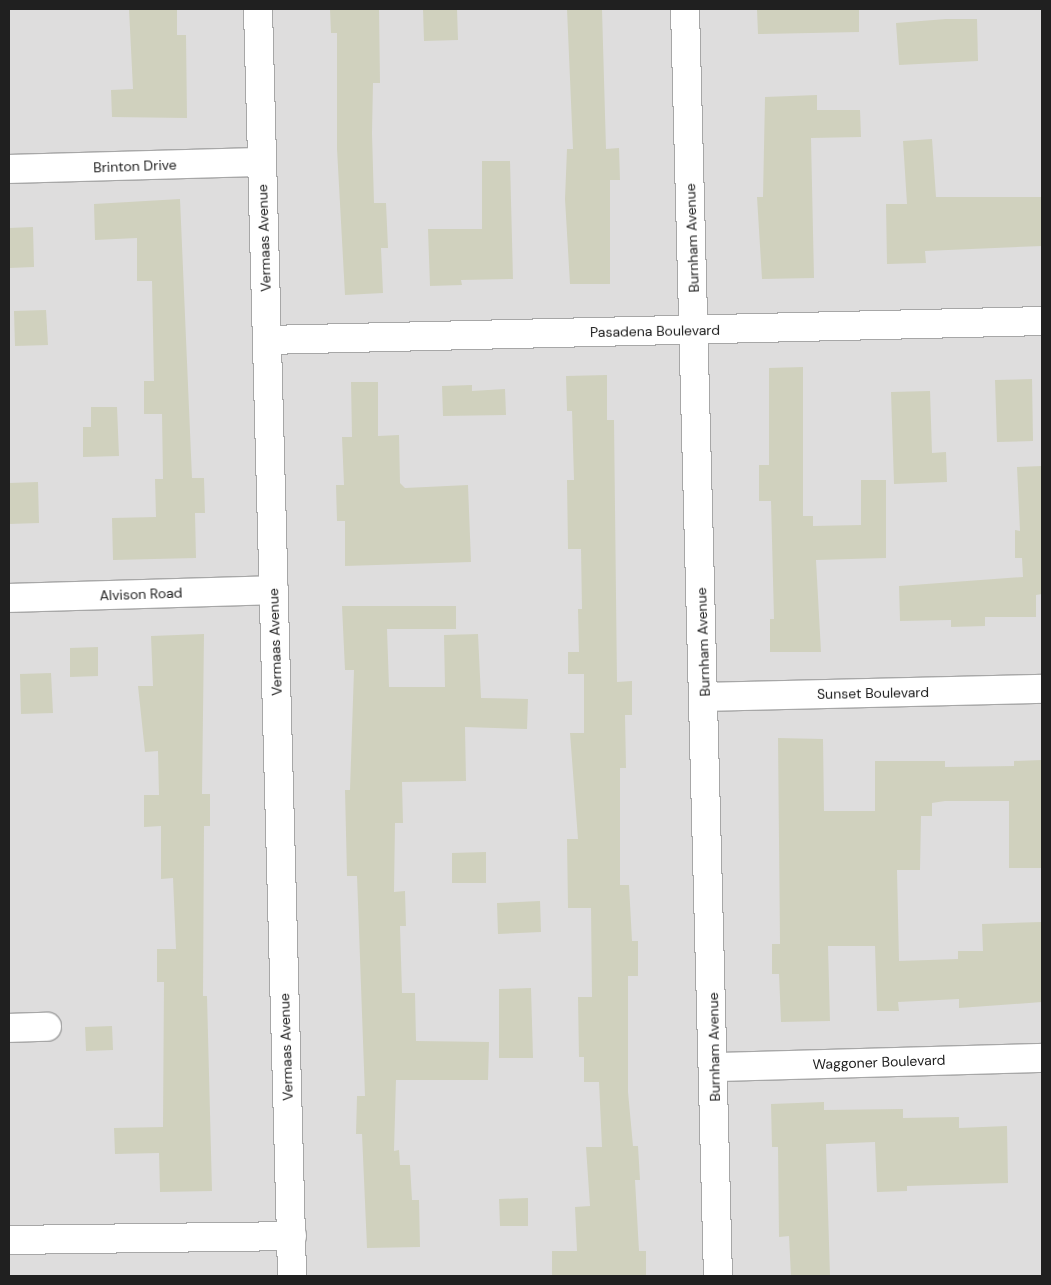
<!DOCTYPE html>
<html>
<head>
<meta charset="utf-8">
<style>
	body { margin:0 }
	#map { position:relative; width:1051px; height:1285px; overflow:hidden; background:#edf1e6; font-family:"DM Sans",sans-serif }
	div>[style] { position:absolute }
	.residential>* { inset:0; background:#dedddd }
	.building>* { inset:0; background:#d0d1be }
	.roads { filter:drop-shadow(1px 0 #a7a7a7) drop-shadow(-1px 0 #a7a7a7) drop-shadow(0 1px #a7a7a7) drop-shadow(0 -1px #a7a7a7) }
	.minor>* { height:28px; margin:-14px; padding:0 14px; transform-origin:14px; border-radius:14px; background:#fff }
	span { translate:-50% -50%; white-space:nowrap; text-align:center; line-height:1.15; -webkit-text-stroke:4px #fff; paint-order:stroke }
	.street-label { font-size:14px; color:#202020 }
	.frame { position:absolute; inset:0; border:10px solid #202020; pointer-events:none }
</style>
</head>
<body>
<div id="map">
	<div class="residential">
		<i style="clip-path:polygon(9px 9px,1042px 9px,1042px 1276px,9px 1276px)"></i>
	</div>
	<div class="building">
		<i style="clip-path:polygon(129px 9px,177px 9px,177px 35px,186px 35px,187px 118px,112px 117px,111px 90px,133px 89px)"></i>
		<i style="clip-path:polygon(330px 9px,379px 9px,380px 83px,373px 83px,372px 133px,374px 203px,386px 203px,388px 248px,381px 248px,383px 293px,345px 295px,337px 149px,337px 33px,331px 33px)"></i>
		<i style="clip-path:polygon(423px 9px,457px 9px,458px 40px,424px 41px)"></i>
		<i style="clip-path:polygon(567px 9px,602px 9px,606px 149px,619px 148px,620px 180px,610px 180px,610px 284px,570px 284px,565px 199px,567px 149px,573px 149px)"></i>
		<i style="clip-path:polygon(757px 9px,859px 9px,859px 32px,758px 34px)"></i>
		<i style="clip-path:polygon(946px 19px,977px 19px,978px 61px,899px 65px,896px 23px)"></i>
		<i style="clip-path:polygon(817px 95px,817px 110px,860px 110px,861px 137px,811px 138px,814px 278px,762px 279px,757px 197px,763px 197px,765px 97px)"></i>
		<i style="clip-path:polygon(932px 139px,936px 197px,1042px 197px,1042px 246px,925px 251px,926px 263px,887px 264px,886px 204px,907px 204px,903px 141px)"></i>
		<i style="clip-path:polygon(482px 161px,510px 161px,513px 279px,461px 280px,462px 285px,430px 286px,428px 229px,482px 229px)"></i>
		<i style="clip-path:polygon(180px 199px,192px 478px,204px 478px,205px 513px,195px 513px,196px 558px,113px 560px,112px 518px,156px 517px,155px 479px,163px 479px,162px 414px,144px 414px,144px 381px,154px 381px,152px 281px,137px 281px,137px 238px,95px 240px,94px 204px)"></i>
		<i style="clip-path:polygon(33px 227px,34px 267px,9px 268px,9px 228px)"></i>
		<i style="clip-path:polygon(46px 310px,48px 345px,15px 346px,14px 311px)"></i>
		<i style="clip-path:polygon(803px 367px,803px 516px,813px 516px,813px 526px,861px 525px,861px 480px,886px 480px,886px 558px,816px 560px,821px 652px,770px 652px,770px 619px,774px 619px,771px 501px,759px 501px,759px 465px,769px 465px,769px 368px)"></i>
		<i style="clip-path:polygon(607px 375px,607px 420px,614px 420px,617px 682px,632px 681px,632px 715px,625px 715px,626px 768px,620px 768px,620px 885px,629px 885px,632px 941px,638px 941px,638px 976px,628px 976px,628px 1092px,633px 1146px,638px 1146px,640px 1180px,635px 1180px,639px 1251px,646px 1251px,646px 1276px,552px 1275px,552px 1251px,577px 1251px,575px 1207px,590px 1206px,586px 1147px,602px 1147px,599px 1082px,584px 1082px,584px 1057px,579px 1057px,578px 997px,592px 997px,591px 908px,568px 908px,567px 839px,578px 839px,570px 733px,584px 733px,584px 674px,568px 674px,568px 652px,579px 652px,578px 609px,582px 609px,581px 549px,568px 549px,567px 480px,574px 480px,572px 411px,567px 411px,566px 376px)"></i>
		<i style="clip-path:polygon(1032px 379px,1033px 441px,997px 442px,995px 380px)"></i>
		<i style="clip-path:polygon(351px 382px,378px 382px,378px 436px,399px 435px,400px 483px,405px 488px,468px 485px,471px 562px,345px 566px,345px 521px,337px 521px,336px 485px,344px 485px,342px 437px,352px 437px)"></i>
		<i style="clip-path:polygon(472px 385px,472px 391px,505px 389px,506px 415px,443px 416px,442px 386px)"></i>
		<i style="clip-path:polygon(930px 391px,932px 453px,946px 452px,947px 482px,894px 484px,891px 392px)"></i>
		<i style="clip-path:polygon(91px 407px,117px 407px,119px 456px,83px 457px,83px 427px,91px 427px)"></i>
		<i style="clip-path:polygon(1042px 466px,1042px 594px,1036px 595px,1036px 617px,985px 617px,985px 626px,951px 627px,951px 620px,900px 621px,899px 586px,1023px 577px,1022px 558px,1015px 558px,1015px 530px,1020px 531px,1017px 467px)"></i>
		<i style="clip-path:polygon(38px 482px,39px 523px,9px 524px,9px 483px)"></i>
		<i style="clip-path:polygon(342px 606px,456px 606px,456px 629px,387px 629px,389px 687px,445px 687px,444px 635px,478px 634px,481px 698px,528px 699px,527px 729px,465px 727px,466px 781px,402px 782px,403px 823px,395px 823px,394px 892px,405px 891px,406px 926px,400px 926px,402px 993px,415px 993px,416px 1041px,489px 1042px,488px 1080px,396px 1080px,394px 1151px,399px 1150px,400px 1165px,410px 1165px,412px 1200px,419px 1200px,420px 1247px,367px 1248px,362px 1134px,356px 1134px,357px 1096px,365px 1096px,357px 876px,347px 876px,345px 790px,350px 790px,354px 670px,345px 670px)"></i>
		<i style="clip-path:polygon(204px 634px,202px 794px,210px 794px,210px 826px,204px 826px,203px 996px,207px 996px,212px 1191px,160px 1192px,159px 1153px,115px 1154px,114px 1128px,163px 1127px,164px 982px,157px 982px,157px 949px,176px 949px,173px 878px,161px 879px,161px 826px,144px 827px,144px 795px,159px 795px,158px 751px,145px 752px,138px 686px,153px 686px,151px 636px)"></i>
		<i style="clip-path:polygon(98px 647px,98px 676px,70px 677px,70px 648px)"></i>
		<i style="clip-path:polygon(51px 673px,53px 713px,21px 714px,20px 674px)"></i>
		<i style="clip-path:polygon(778px 738px,823px 739px,824px 811px,875px 811px,875px 761px,945px 761px,945px 767px,1014px 766px,1014px 761px,1042px 760px,1042px 868px,1009px 868px,1009px 801px,945px 801px,932px 803px,932px 816px,921px 816px,920px 870px,897px 870px,899px 961px,958px 959px,958px 951px,983px 951px,982px 924px,1042px 922px,1042px 1002px,959px 1008px,959px 999px,898px 1002px,899px 1011px,877px 1011px,875px 946px,828px 946px,830px 1021px,781px 1022px,779px 974px,772px 974px,772px 944px,780px 944px)"></i>
		<i style="clip-path:polygon(486px 852px,486px 883px,452px 883px,452px 853px)"></i>
		<i style="clip-path:polygon(540px 901px,541px 932px,498px 934px,497px 903px)"></i>
		<i style="clip-path:polygon(531px 988px,533px 1058px,499px 1058px,499px 989px)"></i>
		<i style="clip-path:polygon(112px 1026px,113px 1050px,86px 1051px,85px 1027px)"></i>
		<i style="clip-path:polygon(824px 1102px,824px 1110px,903px 1109px,903px 1118px,959px 1117px,959px 1128px,1007px 1126px,1008px 1183px,907px 1186px,907px 1191px,877px 1192px,875px 1142px,826px 1144px,830px 1276px,791px 1276px,789px 1236px,779px 1237px,778px 1147px,772px 1147px,771px 1104px)"></i>
		<i style="clip-path:polygon(528px 1198px,528px 1226px,500px 1226px,499px 1199px)"></i>
	</div>
	<div class="roads">
		<div class="minor">
			<i style="left:258px;top:9px;width:1267px;rotate:88.46deg"></i>
			<i style="left:685px;top:9px;width:1267px;rotate:88.51deg"></i>
			<i style="left:9px;top:169px;width:253px;rotate:-1.6deg"></i>
			<i style="left:267px;top:340px;width:775px;rotate:-1.4deg"></i>
			<i style="left:9px;top:598px;width:265px;rotate:-1.7deg"></i>
			<i style="left:705px;top:697px;width:337px;rotate:-1.4deg"></i>
			<i style="left:9px;top:1028px;width:38px;rotate:-2deg"></i>
			<i style="left:715px;top:1067px;width:327px;rotate:-1.6deg"></i>
			<i style="left:9px;top:1240px;width:283px;rotate:-0.8deg"></i>
		</div>
	</div>
	<div class="street-label">
		<span style="left:135px;top:166px;rotate:-2deg">Brinton Drive</span>
		<span style="left:264px;top:238px;rotate:-92deg">Vermaas Avenue</span>
		<span style="left:692px;top:238px;rotate:-92deg">Burnham Avenue</span>
		<span style="left:655px;top:331px;rotate:-1deg">Pasadena Boulevard</span>
		<span style="left:141px;top:594px;rotate:-2deg">Alvison Road</span>
		<span style="left:275px;top:642px;rotate:-92deg">Vermaas Avenue</span>
		<span style="left:703px;top:642px;rotate:-92deg">Burnham Avenue</span>
		<span style="left:873px;top:693px;rotate:-1deg">Sunset Boulevard</span>
		<span style="left:286px;top:1047px;rotate:-92deg">Vermaas Avenue</span>
		<span style="left:714px;top:1047px;rotate:-91deg">Burnham Avenue</span>
		<span style="left:879px;top:1062px;rotate:-2deg">Waggoner Boulevard</span>
	</div>
	<div class="frame"></div>
</div>
</body>
</html>
